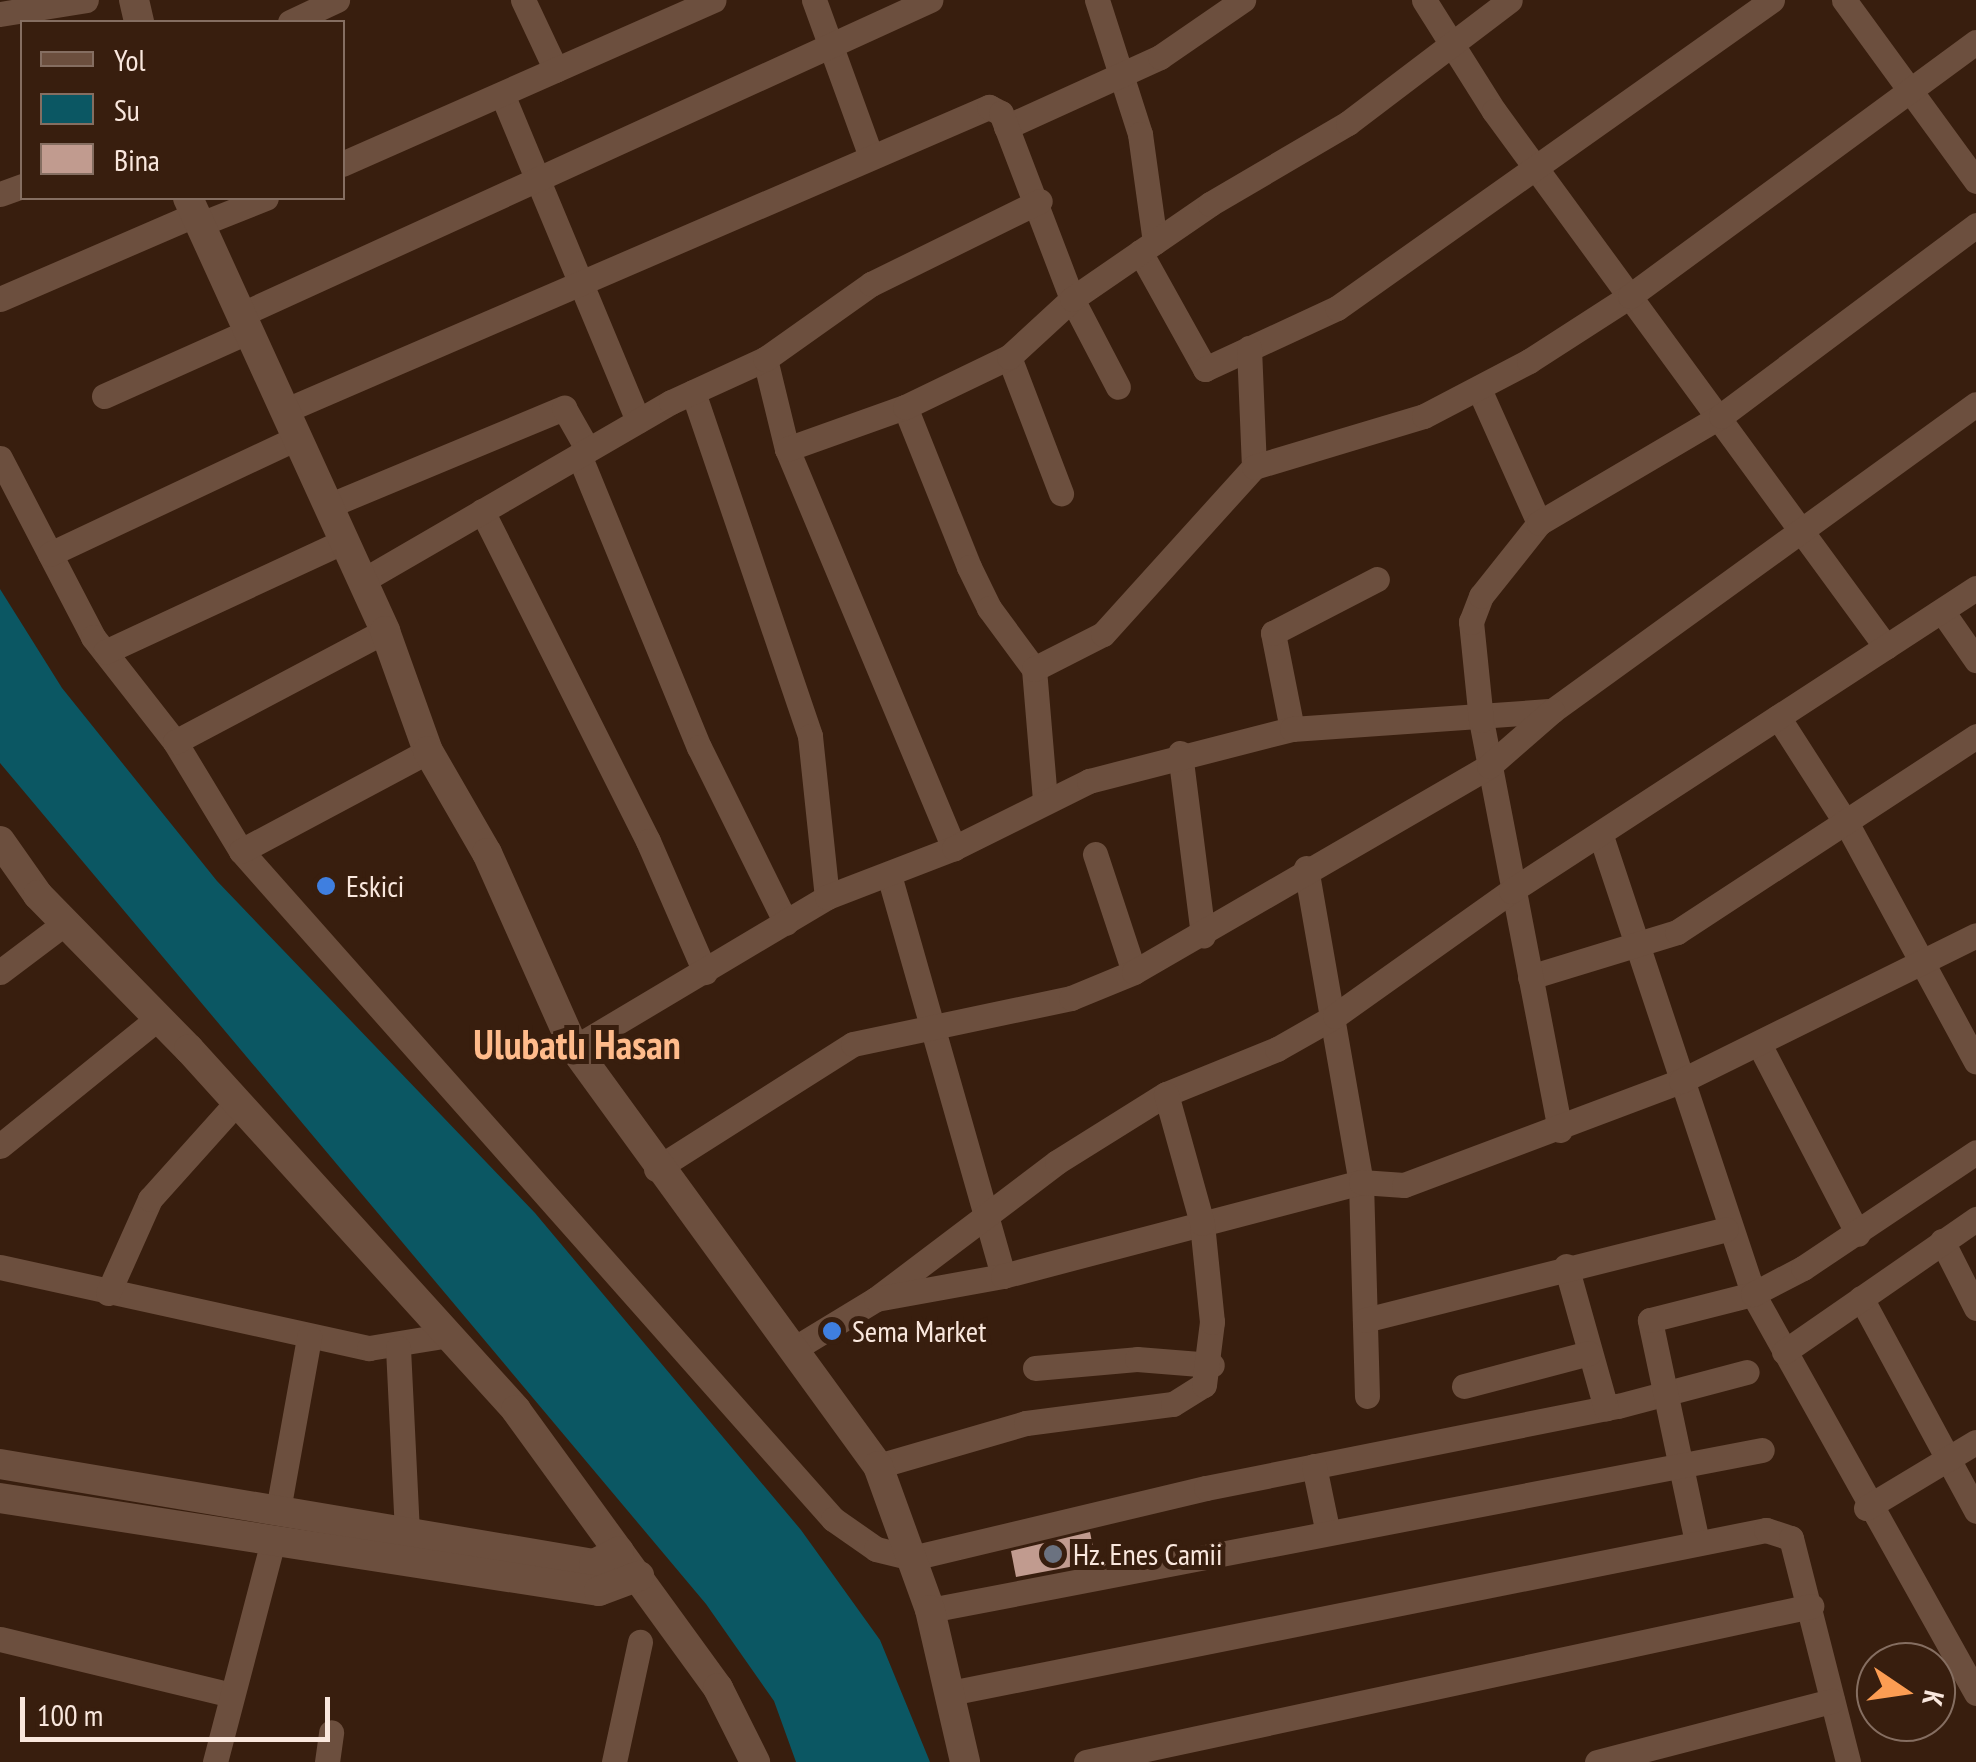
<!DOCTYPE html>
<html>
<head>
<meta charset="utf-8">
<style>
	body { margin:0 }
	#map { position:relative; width:1976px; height:1762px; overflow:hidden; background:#381e0e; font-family:"PT Sans Narrow",sans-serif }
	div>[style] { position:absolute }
	.water>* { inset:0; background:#0b5763 }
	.building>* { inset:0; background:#c19b8f }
	.street>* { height:25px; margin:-12.5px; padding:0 12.5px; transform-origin:12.5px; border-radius:12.5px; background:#6c4f3e }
	.secondary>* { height:30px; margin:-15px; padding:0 15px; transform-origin:15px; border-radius:15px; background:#6c4f3e }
	.dots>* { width:28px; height:28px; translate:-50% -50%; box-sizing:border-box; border:5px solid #381e0e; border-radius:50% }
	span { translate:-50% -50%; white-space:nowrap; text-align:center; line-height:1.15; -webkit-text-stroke:10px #381e0e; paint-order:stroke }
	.poi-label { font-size:30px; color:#f9e7dd }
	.left { translate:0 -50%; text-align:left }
	.district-label { font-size:40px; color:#ffbb8b; font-weight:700 }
	.legend { position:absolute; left:20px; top:20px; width:325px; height:180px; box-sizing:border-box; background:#381e0e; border:2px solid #856e61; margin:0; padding:12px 18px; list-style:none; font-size:30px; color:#f9e7dd }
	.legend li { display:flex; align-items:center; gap:20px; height:50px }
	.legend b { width:50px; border:2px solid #856e61 }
	.north { position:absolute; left:1856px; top:1642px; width:100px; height:100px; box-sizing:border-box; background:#381e0e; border:2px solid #856e61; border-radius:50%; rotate:103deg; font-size:28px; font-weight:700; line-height:40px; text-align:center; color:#f9e7dd }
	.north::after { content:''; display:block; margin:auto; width:35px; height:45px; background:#fc9d53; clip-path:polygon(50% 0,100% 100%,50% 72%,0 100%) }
	.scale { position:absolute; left:20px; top:1697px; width:310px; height:45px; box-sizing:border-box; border:5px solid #f9e7dd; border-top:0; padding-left:12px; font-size:30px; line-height:35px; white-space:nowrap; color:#f9e7dd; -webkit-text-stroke:8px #381e0e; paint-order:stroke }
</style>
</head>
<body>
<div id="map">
	<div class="water">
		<i style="clip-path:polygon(0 589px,62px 688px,217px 881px,535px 1213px,801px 1530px,880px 1640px,930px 1762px,796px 1762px,774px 1701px,706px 1604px,0 763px)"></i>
	</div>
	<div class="building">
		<i style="clip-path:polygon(1090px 1532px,1096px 1562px,1016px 1577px,1011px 1551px)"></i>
	</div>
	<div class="street">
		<i style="left:523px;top:0;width:77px;rotate:64.8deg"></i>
		<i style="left:814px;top:0;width:167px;rotate:70deg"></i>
		<i style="left:1097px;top:0;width:141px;rotate:72.2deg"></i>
		<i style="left:1140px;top:134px;width:109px;rotate:82.1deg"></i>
		<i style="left:1424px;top:0;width:131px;rotate:57.8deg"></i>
		<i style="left:1494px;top:111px;width:664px;rotate:53.82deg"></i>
		<i style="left:1844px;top:0;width:224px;rotate:53.9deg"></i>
		<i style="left:0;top:14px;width:87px;rotate:-9.2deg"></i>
		<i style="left:290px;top:22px;width:52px;rotate:-25.1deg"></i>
		<i style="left:502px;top:94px;width:354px;rotate:67.4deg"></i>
		<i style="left:1006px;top:127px;width:169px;rotate:-24.4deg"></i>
		<i style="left:1160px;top:57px;width:101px;rotate:-34.5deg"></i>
		<i style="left:342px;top:164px;width:406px;rotate:-23.8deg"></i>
		<i style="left:0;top:194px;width:23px;rotate:-20deg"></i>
		<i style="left:198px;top:225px;width:73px;rotate:-21.7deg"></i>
		<i style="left:1140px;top:252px;width:134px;rotate:60.9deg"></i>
		<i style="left:1205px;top:369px;width:145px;rotate:-24.8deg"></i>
		<i style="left:1337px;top:308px;width:533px;rotate:-35.3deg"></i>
		<i style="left:0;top:299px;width:211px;rotate:-23.4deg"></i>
		<i style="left:240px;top:315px;width:759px;rotate:-24.54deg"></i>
		<i style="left:1249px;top:348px;width:119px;rotate:87.6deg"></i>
		<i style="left:1009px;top:357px;width:146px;rotate:69.1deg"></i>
		<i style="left:765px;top:359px;width:93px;rotate:76.3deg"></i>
		<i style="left:787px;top:449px;width:433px;rotate:67.3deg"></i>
		<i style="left:1479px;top:389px;width:147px;rotate:65.9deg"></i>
		<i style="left:693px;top:392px;width:363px;rotate:71.2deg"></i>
		<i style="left:810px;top:736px;width:162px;rotate:84deg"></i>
		<i style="left:104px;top:396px;width:157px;rotate:-24.1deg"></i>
		<i style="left:905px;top:407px;width:172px;rotate:68.2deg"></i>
		<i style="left:969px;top:567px;width:46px;rotate:64deg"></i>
		<i style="left:989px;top:608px;width:76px;rotate:53.6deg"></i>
		<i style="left:1034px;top:669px;width:131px;rotate:85.2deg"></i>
		<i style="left:284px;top:411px;width:768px;rotate:-23.33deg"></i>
		<i style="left:989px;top:107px;width:13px;rotate:27deg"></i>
		<i style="left:1001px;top:113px;width:199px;rotate:69.1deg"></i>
		<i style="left:1072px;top:299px;width:99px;rotate:62.4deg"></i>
		<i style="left:787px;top:449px;width:125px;rotate:-19.6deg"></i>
		<i style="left:905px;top:407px;width:115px;rotate:-25.7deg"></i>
		<i style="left:1009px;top:357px;width:86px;rotate:-42.6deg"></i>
		<i style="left:1072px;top:299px;width:168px;rotate:-34.5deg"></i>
		<i style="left:1210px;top:204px;width:160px;rotate:-30.4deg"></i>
		<i style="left:1348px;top:123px;width:203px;rotate:-37.2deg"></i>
		<i style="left:579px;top:455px;width:316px;rotate:67.7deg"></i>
		<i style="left:699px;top:747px;width:196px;rotate:63.7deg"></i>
		<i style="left:0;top:458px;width:202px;rotate:62.5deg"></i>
		<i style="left:93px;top:637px;width:133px;rotate:52deg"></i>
		<i style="left:175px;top:742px;width:127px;rotate:58.8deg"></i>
		<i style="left:241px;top:851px;width:893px;rotate:48.45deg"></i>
		<i style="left:833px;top:1519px;width:52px;rotate:34.9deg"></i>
		<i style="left:876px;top:1549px;width:37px;rotate:14deg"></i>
		<i style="left:912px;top:1558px;width:302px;rotate:-13.4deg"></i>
		<i style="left:1206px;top:1488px;width:420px;rotate:-11.3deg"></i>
		<i style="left:1618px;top:1406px;width:133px;rotate:-14.8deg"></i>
		<i style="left:328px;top:506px;width:256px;rotate:-22.6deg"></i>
		<i style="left:564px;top:408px;width:48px;rotate:60.3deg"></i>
		<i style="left:482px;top:511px;width:369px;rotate:63.3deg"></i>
		<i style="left:648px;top:841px;width:143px;rotate:66.5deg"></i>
		<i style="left:50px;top:554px;width:272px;rotate:-25.2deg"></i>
		<i style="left:362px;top:581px;width:357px;rotate:-30.1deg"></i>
		<i style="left:671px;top:402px;width:103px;rotate:-24.6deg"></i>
		<i style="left:765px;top:359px;width:130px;rotate:-35.3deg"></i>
		<i style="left:871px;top:284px;width:188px;rotate:-26.2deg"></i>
		<i style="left:1942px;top:611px;width:60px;rotate:55.2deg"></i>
		<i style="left:105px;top:652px;width:264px;rotate:-24.9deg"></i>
		<i style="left:1034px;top:669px;width:77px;rotate:-26.9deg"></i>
		<i style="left:1103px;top:634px;width:225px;rotate:-47.9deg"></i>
		<i style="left:1254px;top:467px;width:177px;rotate:-16.7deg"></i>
		<i style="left:1424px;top:416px;width:119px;rotate:-27.6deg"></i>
		<i style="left:1529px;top:361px;width:120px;rotate:-32.8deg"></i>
		<i style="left:1630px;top:296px;width:429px;rotate:-36.3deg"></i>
		<i style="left:1778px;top:717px;width:130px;rotate:57.3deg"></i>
		<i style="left:1848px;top:826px;width:268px;rotate:61.5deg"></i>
		<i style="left:1292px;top:729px;width:98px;rotate:-101.2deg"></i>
		<i style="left:1273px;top:633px;width:117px;rotate:-27.4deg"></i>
		<i style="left:175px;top:742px;width:238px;rotate:-27.9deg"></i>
		<i style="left:1180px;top:753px;width:184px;rotate:82.8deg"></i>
		<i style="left:1601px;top:836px;width:483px;rotate:71.6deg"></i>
		<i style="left:1753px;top:1294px;width:457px;rotate:60.8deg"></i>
		<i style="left:241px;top:851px;width:212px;rotate:-28.1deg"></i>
		<i style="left:1095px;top:854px;width:124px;rotate:71.7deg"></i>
		<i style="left:1306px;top:868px;width:319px;rotate:80.1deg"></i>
		<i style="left:1361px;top:1182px;width:214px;rotate:88.4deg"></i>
		<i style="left:889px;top:875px;width:417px;rotate:74.1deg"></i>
		<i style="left:0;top:972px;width:81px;rotate:-37deg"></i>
		<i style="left:1530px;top:977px;width:154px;rotate:-17deg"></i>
		<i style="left:1677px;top:932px;width:358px;rotate:-33.2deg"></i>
		<i style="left:1759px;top:1044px;width:214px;rotate:62.5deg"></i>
		<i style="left:574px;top:1048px;width:295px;rotate:-30.8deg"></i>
		<i style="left:827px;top:897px;width:136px;rotate:-21.1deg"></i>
		<i style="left:954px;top:848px;width:151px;rotate:-26.4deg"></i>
		<i style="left:1089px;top:781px;width:210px;rotate:-14.4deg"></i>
		<i style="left:1292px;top:729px;width:261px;rotate:-4deg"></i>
		<i style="left:1552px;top:711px;width:523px;rotate:-35.91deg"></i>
		<i style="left:1560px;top:1130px;width:418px;rotate:-100.9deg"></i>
		<i style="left:1481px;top:720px;width:99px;rotate:-95.8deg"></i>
		<i style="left:1471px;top:622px;width:28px;rotate:-69deg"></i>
		<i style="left:1481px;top:596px;width:93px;rotate:-51.5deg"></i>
		<i style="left:1539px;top:523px;width:211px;rotate:-30.5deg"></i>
		<i style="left:1721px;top:416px;width:319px;rotate:-36.8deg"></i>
		<i style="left:0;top:1146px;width:203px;rotate:-39deg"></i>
		<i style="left:656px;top:1169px;width:233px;rotate:-32.4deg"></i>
		<i style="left:853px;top:1044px;width:223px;rotate:-11.9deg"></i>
		<i style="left:1071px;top:998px;width:68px;rotate:-22.4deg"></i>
		<i style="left:1134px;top:972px;width:410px;rotate:-30.1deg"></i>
		<i style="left:1489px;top:766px;width:84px;rotate:-41.1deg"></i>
		<i style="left:1942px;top:1241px;width:75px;rotate:63.1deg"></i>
		<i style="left:1566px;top:1266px;width:148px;rotate:74.3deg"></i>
		<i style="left:0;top:1267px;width:378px;rotate:12.4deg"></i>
		<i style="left:369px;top:1348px;width:80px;rotate:-9.3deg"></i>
		<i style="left:108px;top:1293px;width:103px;rotate:-65.9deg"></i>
		<i style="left:150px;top:1199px;width:130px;rotate:-48.1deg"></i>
		<i style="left:1861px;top:1298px;width:242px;rotate:61.6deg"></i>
		<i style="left:876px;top:1299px;width:227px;rotate:-37.1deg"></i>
		<i style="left:1057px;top:1162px;width:128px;rotate:-32deg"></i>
		<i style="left:1166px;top:1094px;width:120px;rotate:-22.1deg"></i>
		<i style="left:1277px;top:1049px;width:67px;rotate:-29.6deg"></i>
		<i style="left:1335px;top:1016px;width:216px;rotate:-35.4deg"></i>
		<i style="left:1511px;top:891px;width:555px;rotate:-33.09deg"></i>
		<i style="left:1365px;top:1320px;width:372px;rotate:-14.1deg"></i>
		<i style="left:797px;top:1347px;width:92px;rotate:-31.3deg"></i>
		<i style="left:876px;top:1299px;width:129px;rotate:-10.3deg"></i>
		<i style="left:1003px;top:1276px;width:370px;rotate:-14.7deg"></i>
		<i style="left:1361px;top:1182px;width:43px;rotate:4deg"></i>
		<i style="left:1404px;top:1185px;width:296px;rotate:-20.6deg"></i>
		<i style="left:1681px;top:1081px;width:329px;rotate:-26.3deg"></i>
		<i style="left:398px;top:1348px;width:184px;rotate:87.2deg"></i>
		<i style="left:1784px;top:1352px;width:234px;rotate:-34.7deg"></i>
		<i style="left:1035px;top:1368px;width:102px;rotate:-5deg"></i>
		<i style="left:1137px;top:1359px;width:75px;rotate:4.6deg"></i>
		<i style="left:1464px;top:1386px;width:129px;rotate:-14.8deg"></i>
		<i style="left:878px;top:1466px;width:154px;rotate:-16.2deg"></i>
		<i style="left:1026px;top:1423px;width:148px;rotate:-7.4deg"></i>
		<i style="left:1173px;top:1404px;width:36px;rotate:-32deg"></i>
		<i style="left:1204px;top:1385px;width:64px;rotate:-82.8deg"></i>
		<i style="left:1212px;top:1322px;width:100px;rotate:-95.8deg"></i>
		<i style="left:1202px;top:1223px;width:134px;rotate:-105.6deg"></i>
		<i style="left:1314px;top:1466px;width:64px;rotate:78.3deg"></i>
		<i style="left:1866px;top:1508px;width:128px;rotate:-31deg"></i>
		<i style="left:278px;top:1510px;width:176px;rotate:-79.8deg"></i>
		<i style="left:1697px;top:1542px;width:227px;rotate:-102deg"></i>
		<i style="left:1650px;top:1320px;width:106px;rotate:-14.2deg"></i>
		<i style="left:1753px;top:1294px;width:56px;rotate:-27.5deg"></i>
		<i style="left:1803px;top:1268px;width:208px;rotate:-33.8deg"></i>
		<i style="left:930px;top:1610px;width:847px;rotate:-10.89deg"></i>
		<i style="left:0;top:1639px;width:238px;rotate:13.6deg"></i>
		<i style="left:950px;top:1693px;width:832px;rotate:-11.3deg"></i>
		<i style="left:1766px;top:1530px;width:26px;rotate:18deg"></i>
		<i style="left:1791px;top:1538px;width:231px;rotate:75.7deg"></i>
		<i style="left:215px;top:1762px;width:225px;rotate:-75.3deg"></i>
		<i style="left:327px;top:1762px;width:30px;rotate:-82deg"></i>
		<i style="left:614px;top:1762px;width:123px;rotate:-77.8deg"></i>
		<i style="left:1086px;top:1762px;width:742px;rotate:-12.14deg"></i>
		<i style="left:1597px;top:1762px;width:243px;rotate:-14.6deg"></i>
	</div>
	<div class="secondary">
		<i style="left:134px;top:0;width:23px;rotate:77deg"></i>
		<i style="left:188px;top:198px;width:476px;rotate:65.5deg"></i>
		<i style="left:385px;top:631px;width:127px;rotate:70.3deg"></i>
		<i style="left:428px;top:751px;width:118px;rotate:60deg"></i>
		<i style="left:487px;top:853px;width:214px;rotate:66deg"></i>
		<i style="left:574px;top:1048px;width:517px;rotate:53.97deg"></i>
		<i style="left:878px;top:1466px;width:153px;rotate:70.1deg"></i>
		<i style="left:930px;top:1610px;width:156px;rotate:77deg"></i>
		<i style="left:0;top:841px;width:66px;rotate:54.9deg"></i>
		<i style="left:38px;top:895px;width:216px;rotate:45.6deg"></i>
		<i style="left:189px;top:1049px;width:487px;rotate:47.8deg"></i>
		<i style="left:516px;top:1410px;width:344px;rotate:54deg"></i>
		<i style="left:718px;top:1688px;width:83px;rotate:63.4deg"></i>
		<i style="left:0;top:1464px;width:602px;rotate:9.56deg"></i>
		<i style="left:594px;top:1564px;width:28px;rotate:-27deg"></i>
		<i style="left:0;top:1498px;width:606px;rotate:8.83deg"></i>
		<i style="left:599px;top:1591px;width:43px;rotate:-20.6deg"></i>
	</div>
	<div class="dots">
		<i style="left:326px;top:886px;background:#3f7fe0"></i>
		<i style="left:832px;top:1331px;background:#3f7fe0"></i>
		<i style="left:1053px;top:1554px;background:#6b7280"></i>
	</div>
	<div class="poi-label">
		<span class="left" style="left:346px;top:886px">Eskici</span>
		<span class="left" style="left:852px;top:1331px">Sema Market</span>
		<span class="left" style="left:1073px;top:1554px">Hz. Enes Camii</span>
	</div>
	<div class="district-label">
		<span style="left:577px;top:1044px">Ulubatlı Hasan</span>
	</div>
	<ul class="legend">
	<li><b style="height:12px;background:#6c4f3e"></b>Yol</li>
	<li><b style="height:28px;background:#0b5763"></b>Su</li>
	<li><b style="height:28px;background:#c19b8f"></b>Bina</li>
	</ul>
	<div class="north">K</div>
	<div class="scale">100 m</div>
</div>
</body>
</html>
